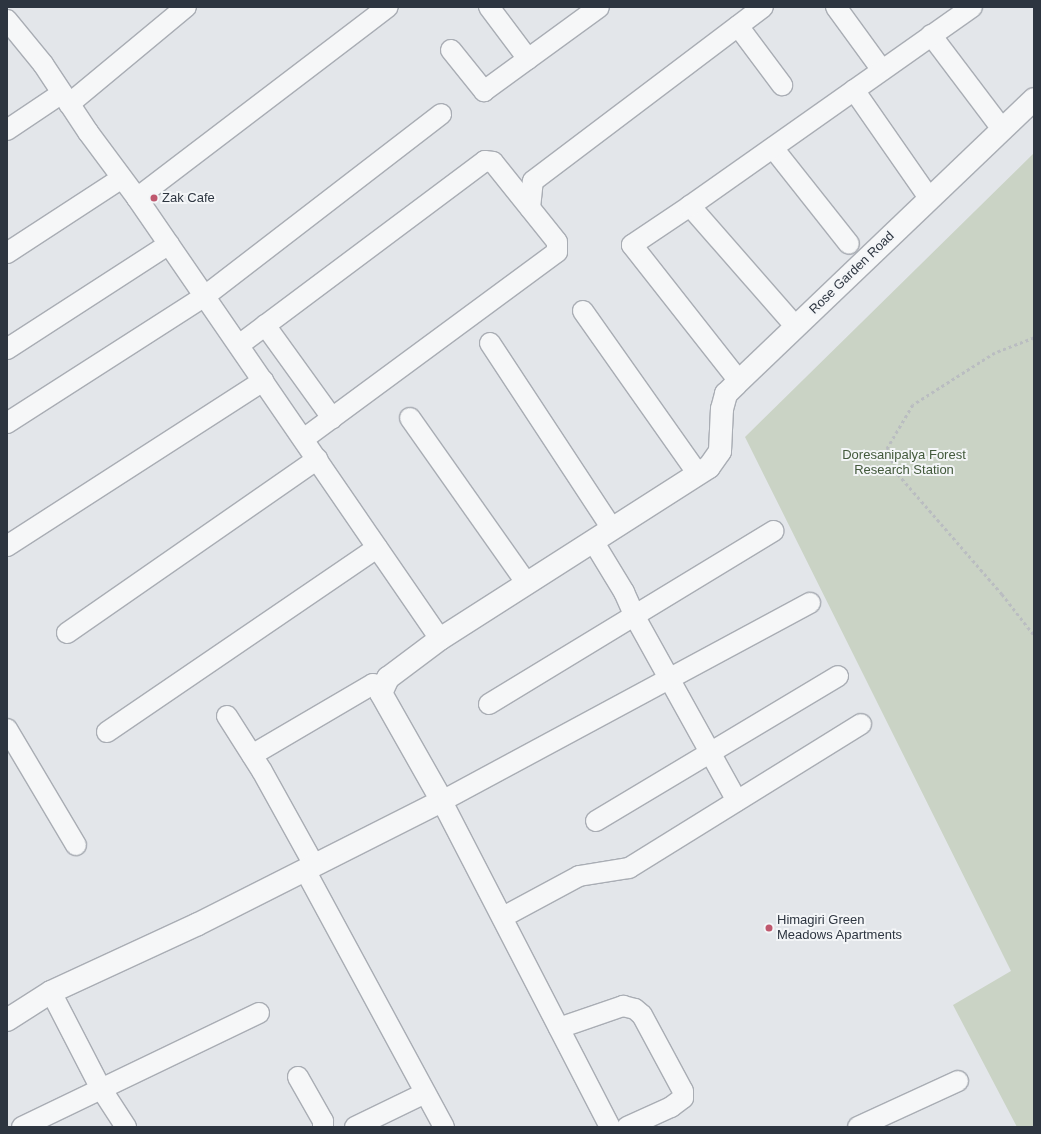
<!DOCTYPE html>
<html>
<head>
<meta charset="utf-8">
<style>
	body { margin:0 }
	#map { position:relative; width:1041px; height:1134px; overflow:hidden; background:#e3e6ea; font-family:Arial,sans-serif }
	div>[style] { position:absolute }
	.green>* { inset:0; background:#cad3c5 }
	.path>* { height:2.5px; margin-top:-1.25px; transform-origin:0; background:repeating-linear-gradient(90deg,#babdc1 0 3px,transparent 0 6px) }
	.roads { filter:drop-shadow(1px 0 #a9adb4) drop-shadow(-1px 0 #a9adb4) drop-shadow(0 1px #a9adb4) drop-shadow(0 -1px #a9adb4) }
	.minor>* { height:20px; margin:-10px; padding:0 10px; transform-origin:10px; border-radius:10px; background:#f6f7f8 }
	.tertiary>* { height:22px; margin:-11px; padding:0 11px; transform-origin:11px; border-radius:11px; background:#f6f7f8 }
	.dots>* { width:11px; height:11px; translate:-50% -50%; box-sizing:border-box; border:2px solid #f3f5f7; border-radius:50% }
	span { translate:-50% -50%; white-space:nowrap; text-align:center; line-height:1.15; -webkit-text-stroke:4px #f3f5f7; paint-order:stroke }
	.poi-label { font-size:13px; color:#2d3540 }
	.left { translate:0 -50%; text-align:left }
	.street-label { font-size:13px; color:#2d3540 }
	.park-label { font-size:13px; color:#435a3c }
	.frame { position:absolute; inset:0; border:8px solid #2d3540; pointer-events:none }
</style>
</head>
<body>
<div id="map">
	<div class="green">
		<i style="clip-path:polygon(1034px 153px,1034px 1127px,1017px 1127px,953px 1005px,1011px 971px,745px 437px)"></i>
	</div>
	<div class="path">
		<i style="left:1034px;top:338px;width:42px;rotate:159deg"></i>
		<i style="left:995px;top:353px;width:97px;rotate:147.6deg"></i>
		<i style="left:913px;top:405px;width:51px;rotate:120.6deg"></i>
		<i style="left:887px;top:449px;width:27px;rotate:66deg"></i>
		<i style="left:898px;top:474px;width:159px;rotate:49.1deg"></i>
		<i style="left:1002px;top:594px;width:52px;rotate:52deg"></i>
	</div>
	<div class="roads">
		<div class="minor">
			<i style="left:489px;top:7px;width:65px;rotate:53.1deg"></i>
			<i style="left:836px;top:7px;width:78px;rotate:53.9deg"></i>
			<i style="left:7px;top:20px;width:57px;rotate:50.7deg"></i>
			<i style="left:43px;top:64px;width:82px;rotate:56.5deg"></i>
			<i style="left:88px;top:132px;width:82px;rotate:53.4deg"></i>
			<i style="left:137px;top:198px;width:535px;rotate:55.51deg"></i>
			<i style="left:738px;top:26px;width:74px;rotate:53.3deg"></i>
			<i style="left:931px;top:35px;width:118px;rotate:52.9deg"></i>
			<i style="left:451px;top:50px;width:53px;rotate:51.2deg"></i>
			<i style="left:484px;top:91px;width:142px;rotate:-36.1deg"></i>
			<i style="left:854px;top:90px;width:131px;rotate:55.2deg"></i>
			<i style="left:69px;top:104px;width:152px;rotate:-39.7deg"></i>
			<i style="left:7px;top:130px;width:66px;rotate:-33.9deg"></i>
			<i style="left:773px;top:148px;width:122px;rotate:51.6deg"></i>
			<i style="left:137px;top:198px;width:315px;rotate:-37.3deg"></i>
			<i style="left:690px;top:206px;width:70px;rotate:146.1deg"></i>
			<i style="left:632px;top:245px;width:173px;rotate:51.8deg"></i>
			<i style="left:530px;top:208px;width:27px;rotate:-84deg"></i>
			<i style="left:533px;top:181px;width:288px;rotate:-37.1deg"></i>
			<i style="left:7px;top:253px;width:137px;rotate:-33.1deg"></i>
			<i style="left:583px;top:311px;width:199px;rotate:54.8deg"></i>
			<i style="left:265px;top:325px;width:115px;rotate:54.2deg"></i>
			<i style="left:796px;top:327px;width:161px;rotate:-131.2deg"></i>
			<i style="left:690px;top:206px;width:345px;rotate:-35.2deg"></i>
			<i style="left:490px;top:343px;width:222px;rotate:56.7deg"></i>
			<i style="left:239px;top:345px;width:307px;rotate:-36.8deg"></i>
			<i style="left:485px;top:161px;width:8px;rotate:7deg"></i>
			<i style="left:493px;top:162px;width:102px;rotate:51.3deg"></i>
			<i style="left:557px;top:242px;width:10px;rotate:90deg"></i>
			<i style="left:557px;top:252px;width:315px;rotate:143.6deg"></i>
			<i style="left:7px;top:349px;width:193px;rotate:-32.9deg"></i>
			<i style="left:410px;top:418px;width:203px;rotate:54.8deg"></i>
			<i style="left:7px;top:423px;width:235px;rotate:-32.7deg"></i>
			<i style="left:205px;top:296px;width:298px;rotate:-37.6deg"></i>
			<i style="left:593px;top:541px;width:60px;rotate:58.7deg"></i>
			<i style="left:624px;top:592px;width:27px;rotate:66deg"></i>
			<i style="left:635px;top:617px;width:210px;rotate:61deg"></i>
			<i style="left:7px;top:546px;width:305px;rotate:-32.8deg"></i>
			<i style="left:67px;top:633px;width:305px;rotate:-34.8deg"></i>
			<i style="left:489px;top:704px;width:333px;rotate:-31.3deg"></i>
			<i style="left:227px;top:716px;width:65px;rotate:57.5deg"></i>
			<i style="left:262px;top:771px;width:107px;rotate:61deg"></i>
			<i style="left:7px;top:729px;width:135px;rotate:59.3deg"></i>
			<i style="left:107px;top:732px;width:327px;rotate:-34.3deg"></i>
			<i style="left:252px;top:755px;width:140px;rotate:-30.4deg"></i>
			<i style="left:373px;top:684px;width:10px;rotate:11deg"></i>
			<i style="left:596px;top:821px;width:282px;rotate:-30.9deg"></i>
			<i style="left:305px;top:870px;width:292px;rotate:61.6deg"></i>
			<i style="left:503px;top:917px;width:86px;rotate:-28.3deg"></i>
			<i style="left:579px;top:876px;width:51px;rotate:-9.1deg"></i>
			<i style="left:629px;top:868px;width:273px;rotate:-31.8deg"></i>
			<i style="left:51px;top:992px;width:107px;rotate:62.7deg"></i>
			<i style="left:100px;top:1087px;width:48px;rotate:57deg"></i>
			<i style="left:559px;top:1028px;width:68px;rotate:-19deg"></i>
			<i style="left:623px;top:1006px;width:12px;rotate:14deg"></i>
			<i style="left:635px;top:1009px;width:9px;rotate:41deg"></i>
			<i style="left:642px;top:1015px;width:86px;rotate:61.7deg"></i>
			<i style="left:683px;top:1091px;width:7px;rotate:90deg"></i>
			<i style="left:683px;top:1098px;width:15px;rotate:143deg"></i>
			<i style="left:671px;top:1107px;width:48px;rotate:155.6deg"></i>
			<i style="left:298px;top:1077px;width:51px;rotate:60.4deg"></i>
			<i style="left:323px;top:1121px;width:6px;rotate:90deg"></i>
			<i style="left:22px;top:1127px;width:263px;rotate:-25.7deg"></i>
			<i style="left:355px;top:1127px;width:78px;rotate:-25.9deg"></i>
			<i style="left:610px;top:1127px;width:367px;rotate:-117.3deg"></i>
			<i style="left:442px;top:801px;width:418px;rotate:-28.3deg"></i>
			<i style="left:858px;top:1127px;width:110px;rotate:-24.7deg"></i>
		</div>
		<div class="tertiary">
			<i style="left:7px;top:1020px;width:52px;rotate:-32.5deg"></i>
			<i style="left:51px;top:992px;width:162px;rotate:-24.8deg"></i>
			<i style="left:198px;top:924px;width:273px;rotate:-26.8deg"></i>
			<i style="left:442px;top:801px;width:124px;rotate:-119.5deg"></i>
			<i style="left:381px;top:693px;width:17px;rotate:-65deg"></i>
			<i style="left:388px;top:678px;width:65px;rotate:-36.9deg"></i>
			<i style="left:440px;top:639px;width:319px;rotate:-32.6deg"></i>
			<i style="left:709px;top:467px;width:19px;rotate:-55deg"></i>
			<i style="left:720px;top:451px;width:42px;rotate:-87.3deg"></i>
			<i style="left:722px;top:409px;width:16px;rotate:-75deg"></i>
			<i style="left:726px;top:394px;width:14px;rotate:-45deg"></i>
			<i style="left:736px;top:384px;width:412px;rotate:-43.7deg"></i>
		</div>
	</div>
	<div class="dots">
		<i style="left:154px;top:198px;background:#bf586e"></i>
		<i style="left:769px;top:928px;background:#bf586e"></i>
	</div>
	<div class="poi-label">
		<span class="left" style="left:162px;top:198px">Zak Cafe</span>
		<span class="left" style="left:777px;top:928px">Himagiri Green<br>Meadows Apartments</span>
	</div>
	<div class="street-label">
		<span style="left:852px;top:273px;rotate:-44deg">Rose Garden Road</span>
	</div>
	<div class="park-label">
		<span style="left:904px;top:463px">Doresanipalya Forest<br>Research Station</span>
	</div>
	<div class="frame"></div>
</div>
</body>
</html>
